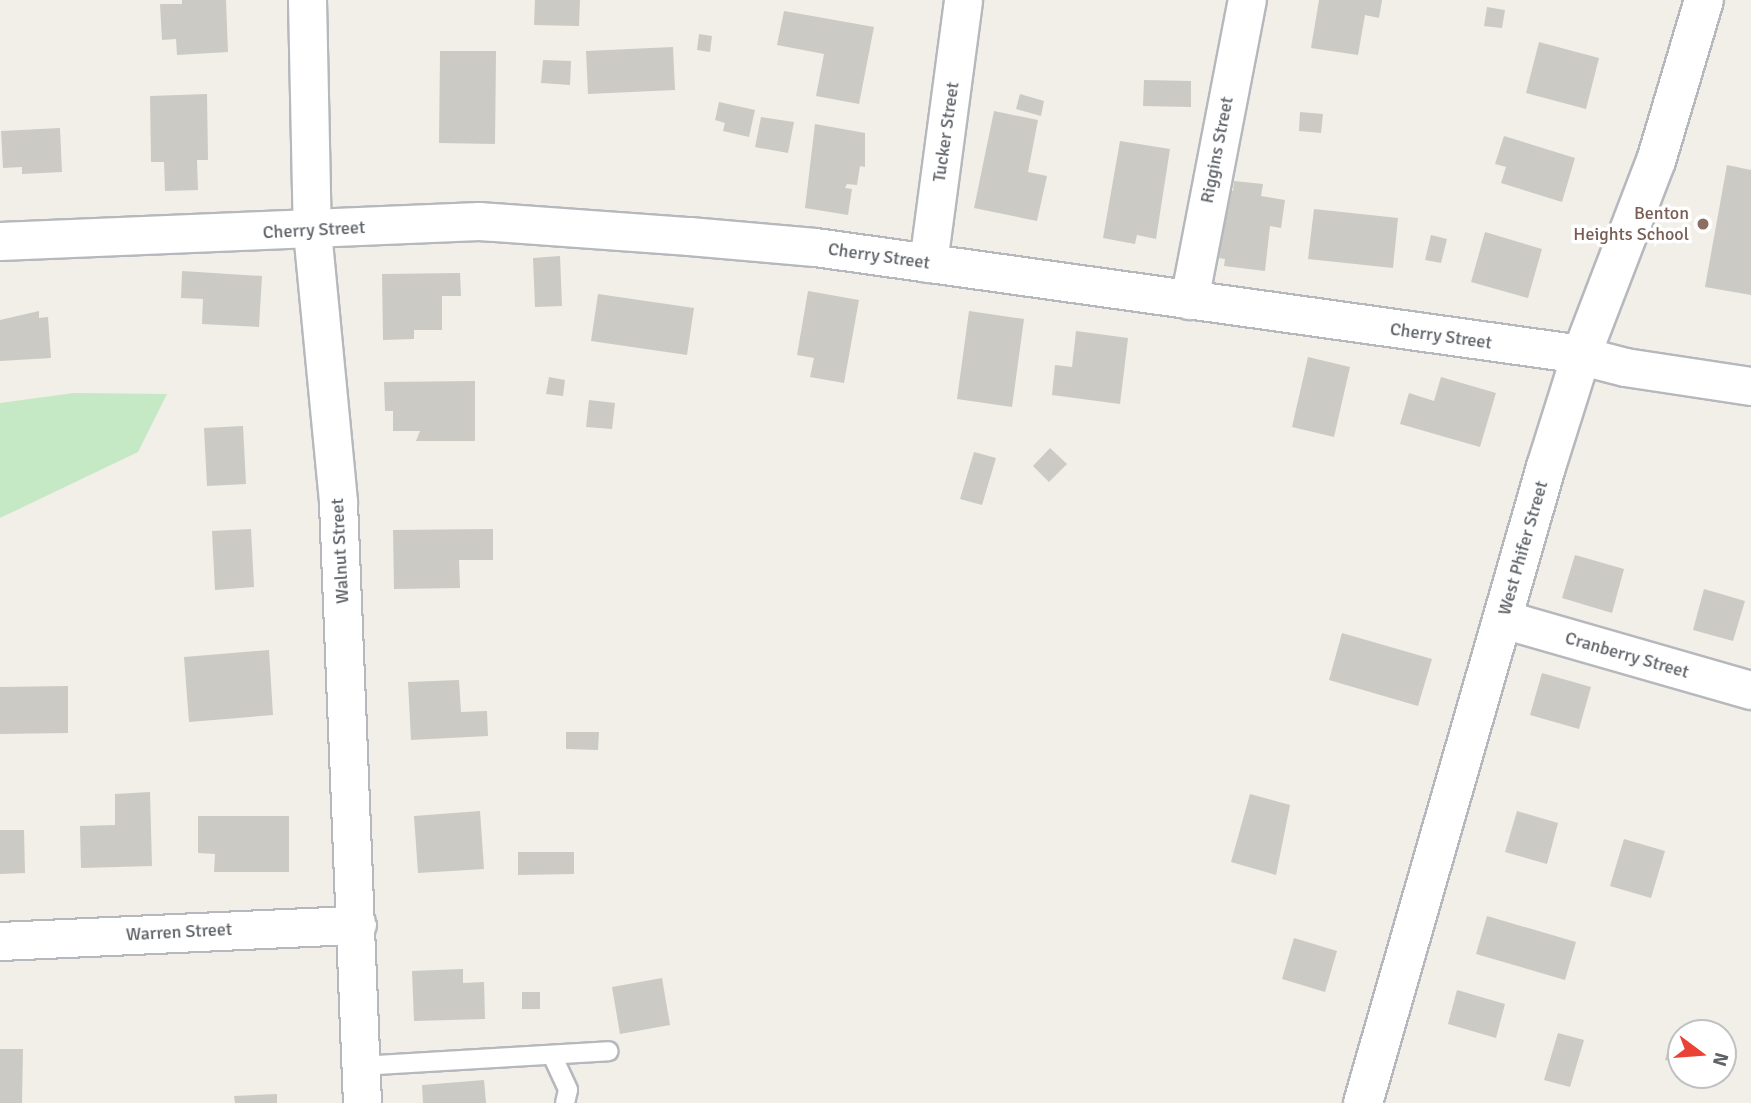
<!DOCTYPE html>
<html>
<head>
<meta charset="utf-8">
<style>
	body { margin:0 }
	#map { position:relative; width:1751px; height:1103px; overflow:hidden; background:#f1efe8; font-family:Signika,sans-serif }
	div>[style] { position:absolute }
	.green>* { inset:0; background:#c5e8c5 }
	.building>* { inset:0; background:#cccac5 }
	.roads { filter:drop-shadow(2px 0 #b5b8bc) drop-shadow(-2px 0 #b5b8bc) drop-shadow(0 2px #b5b8bc) drop-shadow(0 -2px #b5b8bc) }
	.service>* { height:18px; margin:-9px; padding:0 9px; transform-origin:9px; border-radius:9px; background:#fff }
	.minor>* { height:37px; margin:-18.5px; padding:0 18.5px; transform-origin:18.5px; border-radius:18.5px; background:#fff }
	.tertiary>* { height:38px; margin:-19px; padding:0 19px; transform-origin:19px; border-radius:19px; background:#fff }
	.dots>* { width:19px; height:19px; translate:-50% -50%; box-sizing:border-box; border:4px solid #fff; border-radius:50% }
	span { translate:-50% -50%; white-space:nowrap; text-align:center; line-height:1.15; -webkit-text-stroke:7px #fff; paint-order:stroke }
	.street-label { font-size:18px; color:#5f6368 }
	.education-label { font-size:18px; color:#785e54 }
	.right { translate:-100% -50%; text-align:right }
	.north { position:absolute; left:1667px; top:1019px; width:70px; height:70px; box-sizing:border-box; background:#fff; border:2px solid #bfc1c3; border-radius:50%; rotate:106deg; font-size:19px; font-weight:700; line-height:28px; text-align:center; color:#5f6368 }
	.north::after { content:''; display:block; margin:auto; width:24px; height:32px; background:#ea4335; clip-path:polygon(50% 0,100% 100%,50% 72%,0 100%) }
</style>
</head>
<body>
<div id="map">
	<div class="green">
		<i style="clip-path:polygon(74px 393px,167px 394px,138px 452px,0 518px,0 403px)"></i>
	</div>
	<div class="building">
		<i style="clip-path:polygon(182px 0,226px 0,228px 52px,177px 55px,176px 39px,162px 40px,160px 4px,182px 4px)"></i>
		<i style="clip-path:polygon(535px 0,580px 0,579px 26px,534px 25px)"></i>
		<i style="clip-path:polygon(1319px 0,1382px 0,1379px 18px,1365px 15px,1358px 55px,1311px 48px)"></i>
		<i style="clip-path:polygon(1487px 7px,1505px 10px,1502px 28px,1484px 26px)"></i>
		<i style="clip-path:polygon(784px 11px,874px 27px,859px 104px,816px 96px,824px 54px,777px 45px)"></i>
		<i style="clip-path:polygon(699px 34px,712px 36px,710px 52px,697px 50px)"></i>
		<i style="clip-path:polygon(1539px 42px,1599px 58px,1586px 109px,1526px 93px)"></i>
		<i style="clip-path:polygon(673px 47px,675px 90px,588px 94px,586px 51px)"></i>
		<i style="clip-path:polygon(440px 51px,496px 51px,495px 144px,439px 143px)"></i>
		<i style="clip-path:polygon(543px 60px,571px 61px,570px 85px,541px 83px)"></i>
		<i style="clip-path:polygon(1144px 80px,1191px 81px,1191px 107px,1143px 106px)"></i>
		<i style="clip-path:polygon(207px 94px,208px 160px,197px 160px,198px 190px,165px 191px,164px 162px,151px 162px,150px 96px)"></i>
		<i style="clip-path:polygon(1020px 94px,1044px 101px,1041px 116px,1016px 109px)"></i>
		<i style="clip-path:polygon(719px 102px,755px 110px,749px 137px,723px 131px,725px 123px,715px 120px)"></i>
		<i style="clip-path:polygon(994px 111px,1038px 120px,1028px 172px,1047px 176px,1037px 221px,974px 208px)"></i>
		<i style="clip-path:polygon(1300px 112px,1323px 114px,1321px 133px,1299px 131px)"></i>
		<i style="clip-path:polygon(761px 117px,794px 122px,788px 153px,755px 147px)"></i>
		<i style="clip-path:polygon(815px 124px,865px 133px,865px 167px,860px 166px,857px 185px,847px 184px,845px 188px,852px 189px,848px 215px,805px 208px)"></i>
		<i style="clip-path:polygon(60px 128px,62px 172px,22px 174px,22px 167px,3px 168px,1px 131px)"></i>
		<i style="clip-path:polygon(1504px 136px,1575px 158px,1562px 202px,1501px 183px,1506px 167px,1495px 164px)"></i>
		<i style="clip-path:polygon(1120px 141px,1170px 149px,1156px 239px,1137px 235px,1135px 244px,1103px 238px)"></i>
		<i style="clip-path:polygon(1727px 165px,1751px 170px,1751px 295px,1705px 287px)"></i>
		<i style="clip-path:polygon(1234px 181px,1263px 184px,1261px 196px,1285px 200px,1281px 228px,1270px 226px,1265px 271px,1224px 266px,1225px 259px,1219px 258px,1227px 190px,1233px 191px)"></i>
		<i style="clip-path:polygon(1314px 209px,1398px 218px,1393px 268px,1308px 259px)"></i>
		<i style="clip-path:polygon(1485px 232px,1542px 249px,1528px 298px,1471px 282px)"></i>
		<i style="clip-path:polygon(1431px 235px,1447px 239px,1441px 263px,1425px 260px)"></i>
		<i style="clip-path:polygon(560px 256px,562px 306px,535px 307px,533px 258px)"></i>
		<i style="clip-path:polygon(182px 271px,262px 276px,259px 327px,202px 324px,203px 299px,181px 298px)"></i>
		<i style="clip-path:polygon(460px 273px,461px 296px,442px 296px,442px 330px,414px 330px,414px 339px,383px 340px,382px 274px)"></i>
		<i style="clip-path:polygon(808px 291px,859px 300px,844px 383px,810px 377px,814px 358px,797px 355px)"></i>
		<i style="clip-path:polygon(598px 294px,694px 308px,687px 355px,591px 341px)"></i>
		<i style="clip-path:polygon(39px 311px,39px 318px,48px 317px,51px 358px,0 361px,0 320px)"></i>
		<i style="clip-path:polygon(969px 311px,1024px 319px,1012px 407px,957px 399px)"></i>
		<i style="clip-path:polygon(1076px 331px,1128px 338px,1120px 404px,1052px 395px,1055px 365px,1072px 367px)"></i>
		<i style="clip-path:polygon(1308px 357px,1350px 367px,1334px 437px,1292px 427px)"></i>
		<i style="clip-path:polygon(549px 377px,565px 380px,563px 396px,546px 394px)"></i>
		<i style="clip-path:polygon(1441px 377px,1496px 393px,1480px 447px,1400px 424px,1409px 393px,1434px 401px)"></i>
		<i style="clip-path:polygon(475px 381px,475px 441px,416px 441px,420px 431px,393px 431px,393px 411px,385px 411px,384px 382px)"></i>
		<i style="clip-path:polygon(589px 400px,615px 403px,612px 429px,586px 427px)"></i>
		<i style="clip-path:polygon(243px 426px,246px 484px,207px 486px,204px 428px)"></i>
		<i style="clip-path:polygon(1050px 448px,1067px 464px,1049px 482px,1033px 466px)"></i>
		<i style="clip-path:polygon(974px 452px,996px 458px,982px 505px,960px 499px)"></i>
		<i style="clip-path:polygon(251px 529px,254px 587px,215px 590px,212px 531px)"></i>
		<i style="clip-path:polygon(493px 529px,493px 560px,459px 560px,460px 588px,394px 589px,393px 530px)"></i>
		<i style="clip-path:polygon(1575px 555px,1624px 569px,1612px 613px,1562px 598px)"></i>
		<i style="clip-path:polygon(1704px 589px,1745px 601px,1733px 641px,1693px 630px)"></i>
		<i style="clip-path:polygon(1342px 633px,1432px 659px,1418px 706px,1329px 680px)"></i>
		<i style="clip-path:polygon(269px 650px,273px 715px,189px 722px,184px 657px)"></i>
		<i style="clip-path:polygon(1542px 673px,1591px 687px,1579px 729px,1530px 715px)"></i>
		<i style="clip-path:polygon(459px 680px,461px 712px,487px 711px,488px 736px,411px 740px,408px 682px)"></i>
		<i style="clip-path:polygon(68px 686px,68px 733px,0 734px,0 687px)"></i>
		<i style="clip-path:polygon(566px 732px,599px 732px,598px 750px,566px 749px)"></i>
		<i style="clip-path:polygon(150px 792px,152px 866px,81px 868px,80px 826px,115px 825px,115px 794px)"></i>
		<i style="clip-path:polygon(1250px 794px,1290px 805px,1276px 875px,1231px 862px)"></i>
		<i style="clip-path:polygon(480px 811px,484px 869px,418px 873px,414px 816px)"></i>
		<i style="clip-path:polygon(1517px 811px,1558px 823px,1547px 864px,1505px 852px)"></i>
		<i style="clip-path:polygon(198px 816px,289px 816px,289px 872px,214px 872px,215px 854px,198px 853px)"></i>
		<i style="clip-path:polygon(0 830px,24px 830px,25px 873px,0 874px)"></i>
		<i style="clip-path:polygon(1624px 839px,1665px 851px,1651px 898px,1610px 886px)"></i>
		<i style="clip-path:polygon(518px 852px,574px 852px,574px 874px,518px 875px)"></i>
		<i style="clip-path:polygon(1487px 916px,1576px 942px,1565px 980px,1476px 954px)"></i>
		<i style="clip-path:polygon(1294px 938px,1337px 951px,1325px 992px,1282px 979px)"></i>
		<i style="clip-path:polygon(463px 969px,463px 983px,484px 982px,485px 1019px,414px 1021px,412px 971px)"></i>
		<i style="clip-path:polygon(662px 978px,670px 1025px,620px 1034px,612px 987px)"></i>
		<i style="clip-path:polygon(1457px 990px,1505px 1004px,1496px 1038px,1448px 1024px)"></i>
		<i style="clip-path:polygon(522px 992px,540px 992px,540px 1009px,522px 1009px)"></i>
		<i style="clip-path:polygon(1558px 1033px,1584px 1040px,1570px 1087px,1544px 1080px)"></i>
		<i style="clip-path:polygon(1670px 1042px,1681px 1045px,1681px 1064px,1665px 1060px)"></i>
		<i style="clip-path:polygon(0 1049px,23px 1049px,22px 1103px,0 1103px)"></i>
		<i style="clip-path:polygon(484px 1080px,486px 1103px,423px 1103px,422px 1085px)"></i>
		<i style="clip-path:polygon(277px 1094px,277px 1103px,235px 1103px,234px 1096px)"></i>
	</div>
	<div class="roads">
		<div class="service">
			<i style="left:552px;top:1055px;width:38px;rotate:65deg"></i>
			<i style="left:568px;top:1090px;width:13px;rotate:103deg"></i>
			<i style="left:360px;top:1066px;width:249px;rotate:-3.4deg"></i>
		</div>
		<div class="minor">
			<i style="left:307px;top:0;width:231px;rotate:88.8deg"></i>
			<i style="left:312px;top:231px;width:273px;rotate:84.5deg"></i>
			<i style="left:338px;top:503px;width:600px;rotate:87.71deg"></i>
			<i style="left:0;top:241px;width:479px;rotate:-2.4deg"></i>
			<i style="left:479px;top:221px;width:211px;rotate:4.1deg"></i>
			<i style="left:689px;top:236px;width:126px;rotate:5deg"></i>
			<i style="left:815px;top:247px;width:759px;rotate:7.95deg"></i>
			<i style="left:1567px;top:352px;width:60px;rotate:14.5deg"></i>
			<i style="left:1625px;top:367px;width:127px;rotate:8.6deg"></i>
			<i style="left:928px;top:263px;width:265px;rotate:-82.4deg"></i>
			<i style="left:1189px;top:300px;width:306px;rotate:-79.1deg"></i>
			<i style="left:1503px;top:619px;width:258px;rotate:16deg"></i>
			<i style="left:0;top:941px;width:357px;rotate:-2.6deg"></i>
		</div>
		<div class="tertiary">
			<i style="left:1363px;top:1103px;width:662px;rotate:-73.95deg"></i>
			<i style="left:1546px;top:467px;width:116px;rotate:-72.5deg"></i>
			<i style="left:1581px;top:356px;width:209px;rotate:-69deg"></i>
			<i style="left:1656px;top:161px;width:168px;rotate:-73.4deg"></i>
		</div>
	</div>
	<div class="dots">
		<i style="left:1703px;top:224px;background:#8d6e63"></i>
	</div>
	<div class="street-label">
		<span style="left:946px;top:132px;rotate:-82deg">Tucker Street</span>
		<span style="left:1217px;top:150px;rotate:-79deg">Riggins Street</span>
		<span style="left:314px;top:230px;rotate:-3deg">Cherry Street</span>
		<span style="left:879px;top:256px;rotate:8deg">Cherry Street</span>
		<span style="left:1441px;top:336px;rotate:8deg">Cherry Street</span>
		<span style="left:1523px;top:548px;rotate:-74deg">West Phifer Street</span>
		<span style="left:340px;top:551px;rotate:-93deg">Walnut Street</span>
		<span style="left:1627px;top:655px;rotate:16deg">Cranberry Street</span>
		<span style="left:179px;top:932px;rotate:-3deg">Warren Street</span>
	</div>
	<div class="education-label">
		<span class="right" style="left:1689px;top:224px">Benton<br>Heights School</span>
	</div>
	<div class="north">N</div>
</div>
</body>
</html>
